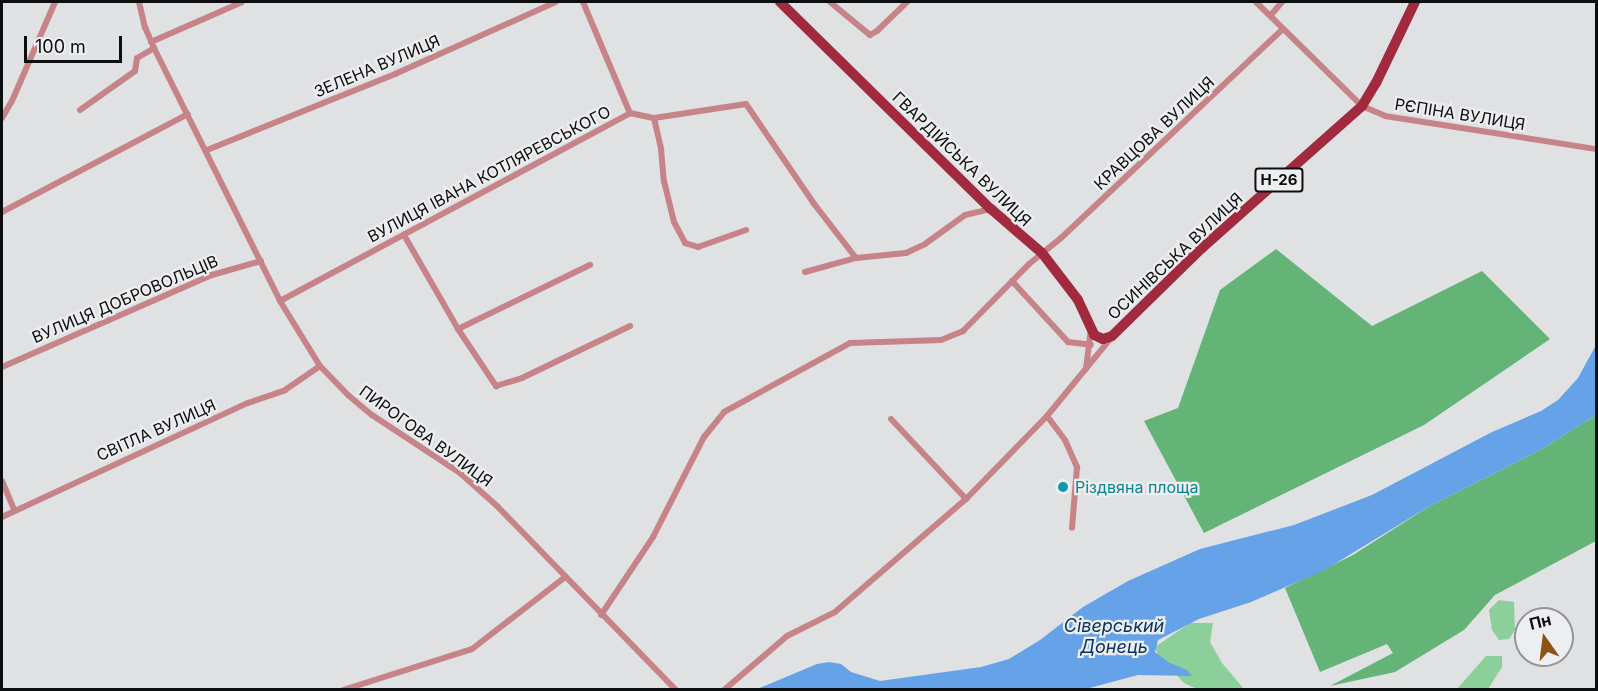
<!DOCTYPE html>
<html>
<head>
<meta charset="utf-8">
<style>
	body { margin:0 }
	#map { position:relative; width:1598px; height:691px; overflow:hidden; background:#dfe1e3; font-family:Inter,sans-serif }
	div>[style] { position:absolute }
	.green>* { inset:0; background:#8dcf9a }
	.forest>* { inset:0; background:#63b476 }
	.water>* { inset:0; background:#66a2e8 }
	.minor>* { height:6px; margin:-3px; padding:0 3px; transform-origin:3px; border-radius:3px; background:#c68488 }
	.primary>* { height:10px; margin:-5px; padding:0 5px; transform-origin:5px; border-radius:5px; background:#a12a3f }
	.dots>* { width:16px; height:16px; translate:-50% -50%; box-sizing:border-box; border:3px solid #edeef0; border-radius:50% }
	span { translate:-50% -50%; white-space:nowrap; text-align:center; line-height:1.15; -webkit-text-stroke:4.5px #edeef0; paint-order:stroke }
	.shield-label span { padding:2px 4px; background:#edeef0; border:2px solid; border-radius:4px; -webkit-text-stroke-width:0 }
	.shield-label { font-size:15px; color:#0d0e0f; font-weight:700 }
	.street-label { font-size:16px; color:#0d0e0f }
	.culture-label { font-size:16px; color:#0d838f }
	.left { translate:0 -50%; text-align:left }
	.water-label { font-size:18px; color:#083460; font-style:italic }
	.frame { position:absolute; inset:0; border:3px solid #0d0e0f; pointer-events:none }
	.north { position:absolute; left:1514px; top:607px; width:60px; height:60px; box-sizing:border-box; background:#edeef0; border:2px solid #939496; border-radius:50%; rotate:346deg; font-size:16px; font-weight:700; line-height:24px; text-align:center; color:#0d0e0f }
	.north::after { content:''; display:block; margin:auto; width:21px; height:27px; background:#8e5211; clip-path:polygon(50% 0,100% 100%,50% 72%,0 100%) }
	.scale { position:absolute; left:24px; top:36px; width:98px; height:27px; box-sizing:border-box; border:3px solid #0d0e0f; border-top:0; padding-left:8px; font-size:18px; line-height:21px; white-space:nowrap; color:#0d0e0f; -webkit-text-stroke:4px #edeef0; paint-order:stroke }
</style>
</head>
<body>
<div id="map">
	<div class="green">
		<i style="clip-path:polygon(1499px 600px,1514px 602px,1515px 630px,1509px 639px,1499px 640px,1492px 630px,1489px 610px)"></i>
		<i style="clip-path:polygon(1190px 623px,1213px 623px,1210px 642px,1222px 663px,1244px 689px,1197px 689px,1184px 683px,1158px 655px,1155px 647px)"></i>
		<i style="clip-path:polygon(1486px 656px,1502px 656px,1502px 667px,1488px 689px,1457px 689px)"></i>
	</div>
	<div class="forest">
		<i style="clip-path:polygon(1276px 249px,1372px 326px,1482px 271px,1550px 339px,1424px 425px,1204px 533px,1144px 421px,1178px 408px,1220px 290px)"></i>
		<i style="clip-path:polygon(1596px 415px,1596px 541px,1495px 595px,1464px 630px,1395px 672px,1330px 686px,1393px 653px,1387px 644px,1320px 672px,1285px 588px,1353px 555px,1428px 507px,1542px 449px)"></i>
	</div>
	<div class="water">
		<i style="clip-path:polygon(1596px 345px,1596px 415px,1542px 449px,1428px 507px,1323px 571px,1251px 602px,1199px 619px,1158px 640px,1155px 652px,1168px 662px,1187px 670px,1192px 676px,1138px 675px,1082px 690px,757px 689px,817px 664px,829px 662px,841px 664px,851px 672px,880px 681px,981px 667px,1009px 659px,1040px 640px,1083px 607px,1128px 581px,1200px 549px,1294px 525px,1372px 495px,1492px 432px,1541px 411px,1558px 400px,1578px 378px)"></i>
	</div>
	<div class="minor">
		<i style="left:139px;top:2px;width:26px;rotate:77deg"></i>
		<i style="left:145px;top:27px;width:23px;rotate:67deg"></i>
		<i style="left:154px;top:48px;width:283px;rotate:63.5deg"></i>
		<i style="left:280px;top:301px;width:76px;rotate:58.4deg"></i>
		<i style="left:320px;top:366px;width:40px;rotate:46deg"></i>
		<i style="left:348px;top:395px;width:31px;rotate:40deg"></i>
		<i style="left:372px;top:415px;width:105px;rotate:33.4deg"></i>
		<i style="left:460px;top:473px;width:50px;rotate:41.7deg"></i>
		<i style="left:497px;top:506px;width:257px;rotate:45.8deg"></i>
		<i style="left:583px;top:2px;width:121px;rotate:67.1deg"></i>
		<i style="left:830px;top:2px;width:52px;rotate:39.5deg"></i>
		<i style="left:870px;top:35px;width:8px;rotate:-30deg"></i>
		<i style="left:877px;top:31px;width:42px;rotate:-44deg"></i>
		<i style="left:1256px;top:2px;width:148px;rotate:44.5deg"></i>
		<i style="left:1362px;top:106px;width:25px;rotate:23deg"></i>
		<i style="left:1385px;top:116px;width:214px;rotate:8.9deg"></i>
		<i style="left:1271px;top:15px;width:17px;rotate:-50deg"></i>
		<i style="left:151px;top:42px;width:99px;rotate:-23.7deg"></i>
		<i style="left:80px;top:110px;width:67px;rotate:-35.3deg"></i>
		<i style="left:135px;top:71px;width:13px;rotate:-81deg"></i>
		<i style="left:137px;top:58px;width:20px;rotate:-30deg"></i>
		<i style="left:2px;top:118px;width:20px;rotate:-60deg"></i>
		<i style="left:12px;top:101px;width:108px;rotate:-66.5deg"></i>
		<i style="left:654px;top:118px;width:32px;rotate:77deg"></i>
		<i style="left:661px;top:149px;width:32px;rotate:85deg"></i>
		<i style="left:664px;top:181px;width:42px;rotate:76.3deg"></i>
		<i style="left:674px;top:222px;width:24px;rotate:62deg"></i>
		<i style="left:685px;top:243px;width:14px;rotate:17deg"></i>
		<i style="left:698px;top:247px;width:51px;rotate:-19.5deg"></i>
		<i style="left:207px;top:150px;width:203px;rotate:-22deg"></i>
		<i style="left:395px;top:74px;width:176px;rotate:-24.1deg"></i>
		<i style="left:2px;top:212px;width:210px;rotate:-27.8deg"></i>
		<i style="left:404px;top:235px;width:108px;rotate:60.1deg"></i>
		<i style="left:458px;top:329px;width:69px;rotate:56.3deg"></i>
		<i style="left:496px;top:386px;width:27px;rotate:-17deg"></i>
		<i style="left:522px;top:378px;width:120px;rotate:-25.7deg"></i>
		<i style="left:805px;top:272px;width:53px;rotate:-15.4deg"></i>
		<i style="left:856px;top:258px;width:50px;rotate:-5.7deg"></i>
		<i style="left:906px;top:253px;width:21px;rotate:-25deg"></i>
		<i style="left:925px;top:244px;width:49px;rotate:-35.9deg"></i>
		<i style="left:965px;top:215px;width:27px;rotate:-13deg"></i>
		<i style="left:1012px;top:281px;width:83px;rotate:47.4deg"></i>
		<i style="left:1068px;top:342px;width:23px;rotate:7deg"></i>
		<i style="left:280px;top:301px;width:397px;rotate:-28.2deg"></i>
		<i style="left:630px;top:113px;width:25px;rotate:12deg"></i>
		<i style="left:654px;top:118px;width:93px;rotate:-8.7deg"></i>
		<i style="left:746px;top:104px;width:122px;rotate:55.7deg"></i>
		<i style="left:815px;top:205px;width:67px;rotate:52.3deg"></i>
		<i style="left:458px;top:329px;width:147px;rotate:-25.9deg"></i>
		<i style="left:2px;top:367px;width:229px;rotate:-23.7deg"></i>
		<i style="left:212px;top:275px;width:51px;rotate:-15.9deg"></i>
		<i style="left:1086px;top:369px;width:38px;rotate:-83deg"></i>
		<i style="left:1047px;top:416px;width:30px;rotate:53deg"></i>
		<i style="left:1065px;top:440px;width:30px;rotate:66deg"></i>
		<i style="left:1077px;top:467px;width:61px;rotate:94.7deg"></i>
		<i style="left:891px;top:419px;width:110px;rotate:46.8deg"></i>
		<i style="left:2px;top:481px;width:30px;rotate:67deg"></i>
		<i style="left:2px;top:517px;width:271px;rotate:-24.9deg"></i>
		<i style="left:248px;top:403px;width:39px;rotate:-19deg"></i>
		<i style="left:285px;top:390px;width:42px;rotate:-34.4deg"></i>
		<i style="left:601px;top:615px;width:94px;rotate:-56.3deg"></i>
		<i style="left:653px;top:537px;width:112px;rotate:-63deg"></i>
		<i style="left:704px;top:437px;width:32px;rotate:-51deg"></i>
		<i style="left:724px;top:412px;width:144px;rotate:-28.7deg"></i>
		<i style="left:850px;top:343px;width:91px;rotate:-1.9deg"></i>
		<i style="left:941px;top:340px;width:24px;rotate:-22deg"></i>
		<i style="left:963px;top:331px;width:94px;rotate:-45.4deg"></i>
		<i style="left:1029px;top:264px;width:41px;rotate:-39.1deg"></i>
		<i style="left:1061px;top:238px;width:303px;rotate:-43.3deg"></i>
		<i style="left:343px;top:690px;width:135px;rotate:-17.6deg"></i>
		<i style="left:472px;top:649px;width:118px;rotate:-37.7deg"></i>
		<i style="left:724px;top:690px;width:83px;rotate:-40.6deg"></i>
		<i style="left:787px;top:636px;width:54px;rotate:-26.6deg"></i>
		<i style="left:835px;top:612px;width:173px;rotate:-40.8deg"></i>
		<i style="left:966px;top:499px;width:116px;rotate:-45.7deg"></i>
		<i style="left:1047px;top:416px;width:102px;rotate:-50.6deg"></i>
	</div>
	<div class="primary">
		<i style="left:780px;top:2px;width:296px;rotate:44.5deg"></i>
		<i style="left:991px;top:209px;width:67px;rotate:40.8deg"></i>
		<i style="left:1042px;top:253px;width:59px;rotate:52.5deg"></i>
		<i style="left:1078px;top:300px;width:38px;rotate:65deg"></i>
		<i style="left:1094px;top:335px;width:10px;rotate:24deg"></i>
		<i style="left:1103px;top:339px;width:9px;rotate:-18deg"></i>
		<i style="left:1112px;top:336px;width:126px;rotate:-44.4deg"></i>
		<i style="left:1202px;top:248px;width:214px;rotate:-41.6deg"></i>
		<i style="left:1362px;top:106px;width:27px;rotate:-59deg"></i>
		<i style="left:1376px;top:83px;width:90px;rotate:-64.3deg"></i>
	</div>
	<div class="dots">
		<i style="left:1063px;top:487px;background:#0f9aa8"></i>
	</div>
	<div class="shield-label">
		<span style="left:1279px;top:180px">Н-26</span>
	</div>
	<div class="street-label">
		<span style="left:377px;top:66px;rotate:-23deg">ЗЕЛЕНА ВУЛИЦЯ</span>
		<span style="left:1460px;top:114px;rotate:9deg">РЄПІНА ВУЛИЦЯ</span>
		<span style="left:1154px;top:133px;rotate:-43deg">КРАВЦОВА ВУЛИЦЯ</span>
		<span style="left:962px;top:159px;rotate:44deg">ГВАРДІЙСЬКА ВУЛИЦЯ</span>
		<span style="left:489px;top:174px;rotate:-28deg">ВУЛИЦЯ ІВАНА КОТЛЯРЕВСЬКОГО</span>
		<span style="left:1175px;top:256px;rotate:-43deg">ОСИНІВСЬКА ВУЛИЦЯ</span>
		<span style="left:125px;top:299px;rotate:-23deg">ВУЛИЦЯ ДОБРОВОЛЬЦІВ</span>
		<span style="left:156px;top:430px;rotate:-24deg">СВІТЛА ВУЛИЦЯ</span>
		<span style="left:426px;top:436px;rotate:36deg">ПИРОГОВА ВУЛИЦЯ</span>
	</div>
	<div class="culture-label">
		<span class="left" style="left:1075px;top:487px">Різдвяна площа</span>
	</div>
	<div class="water-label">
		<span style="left:1114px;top:637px">Сіверський<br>Донець</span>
	</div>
	<div class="frame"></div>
	<div class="north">Пн</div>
	<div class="scale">100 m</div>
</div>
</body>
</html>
